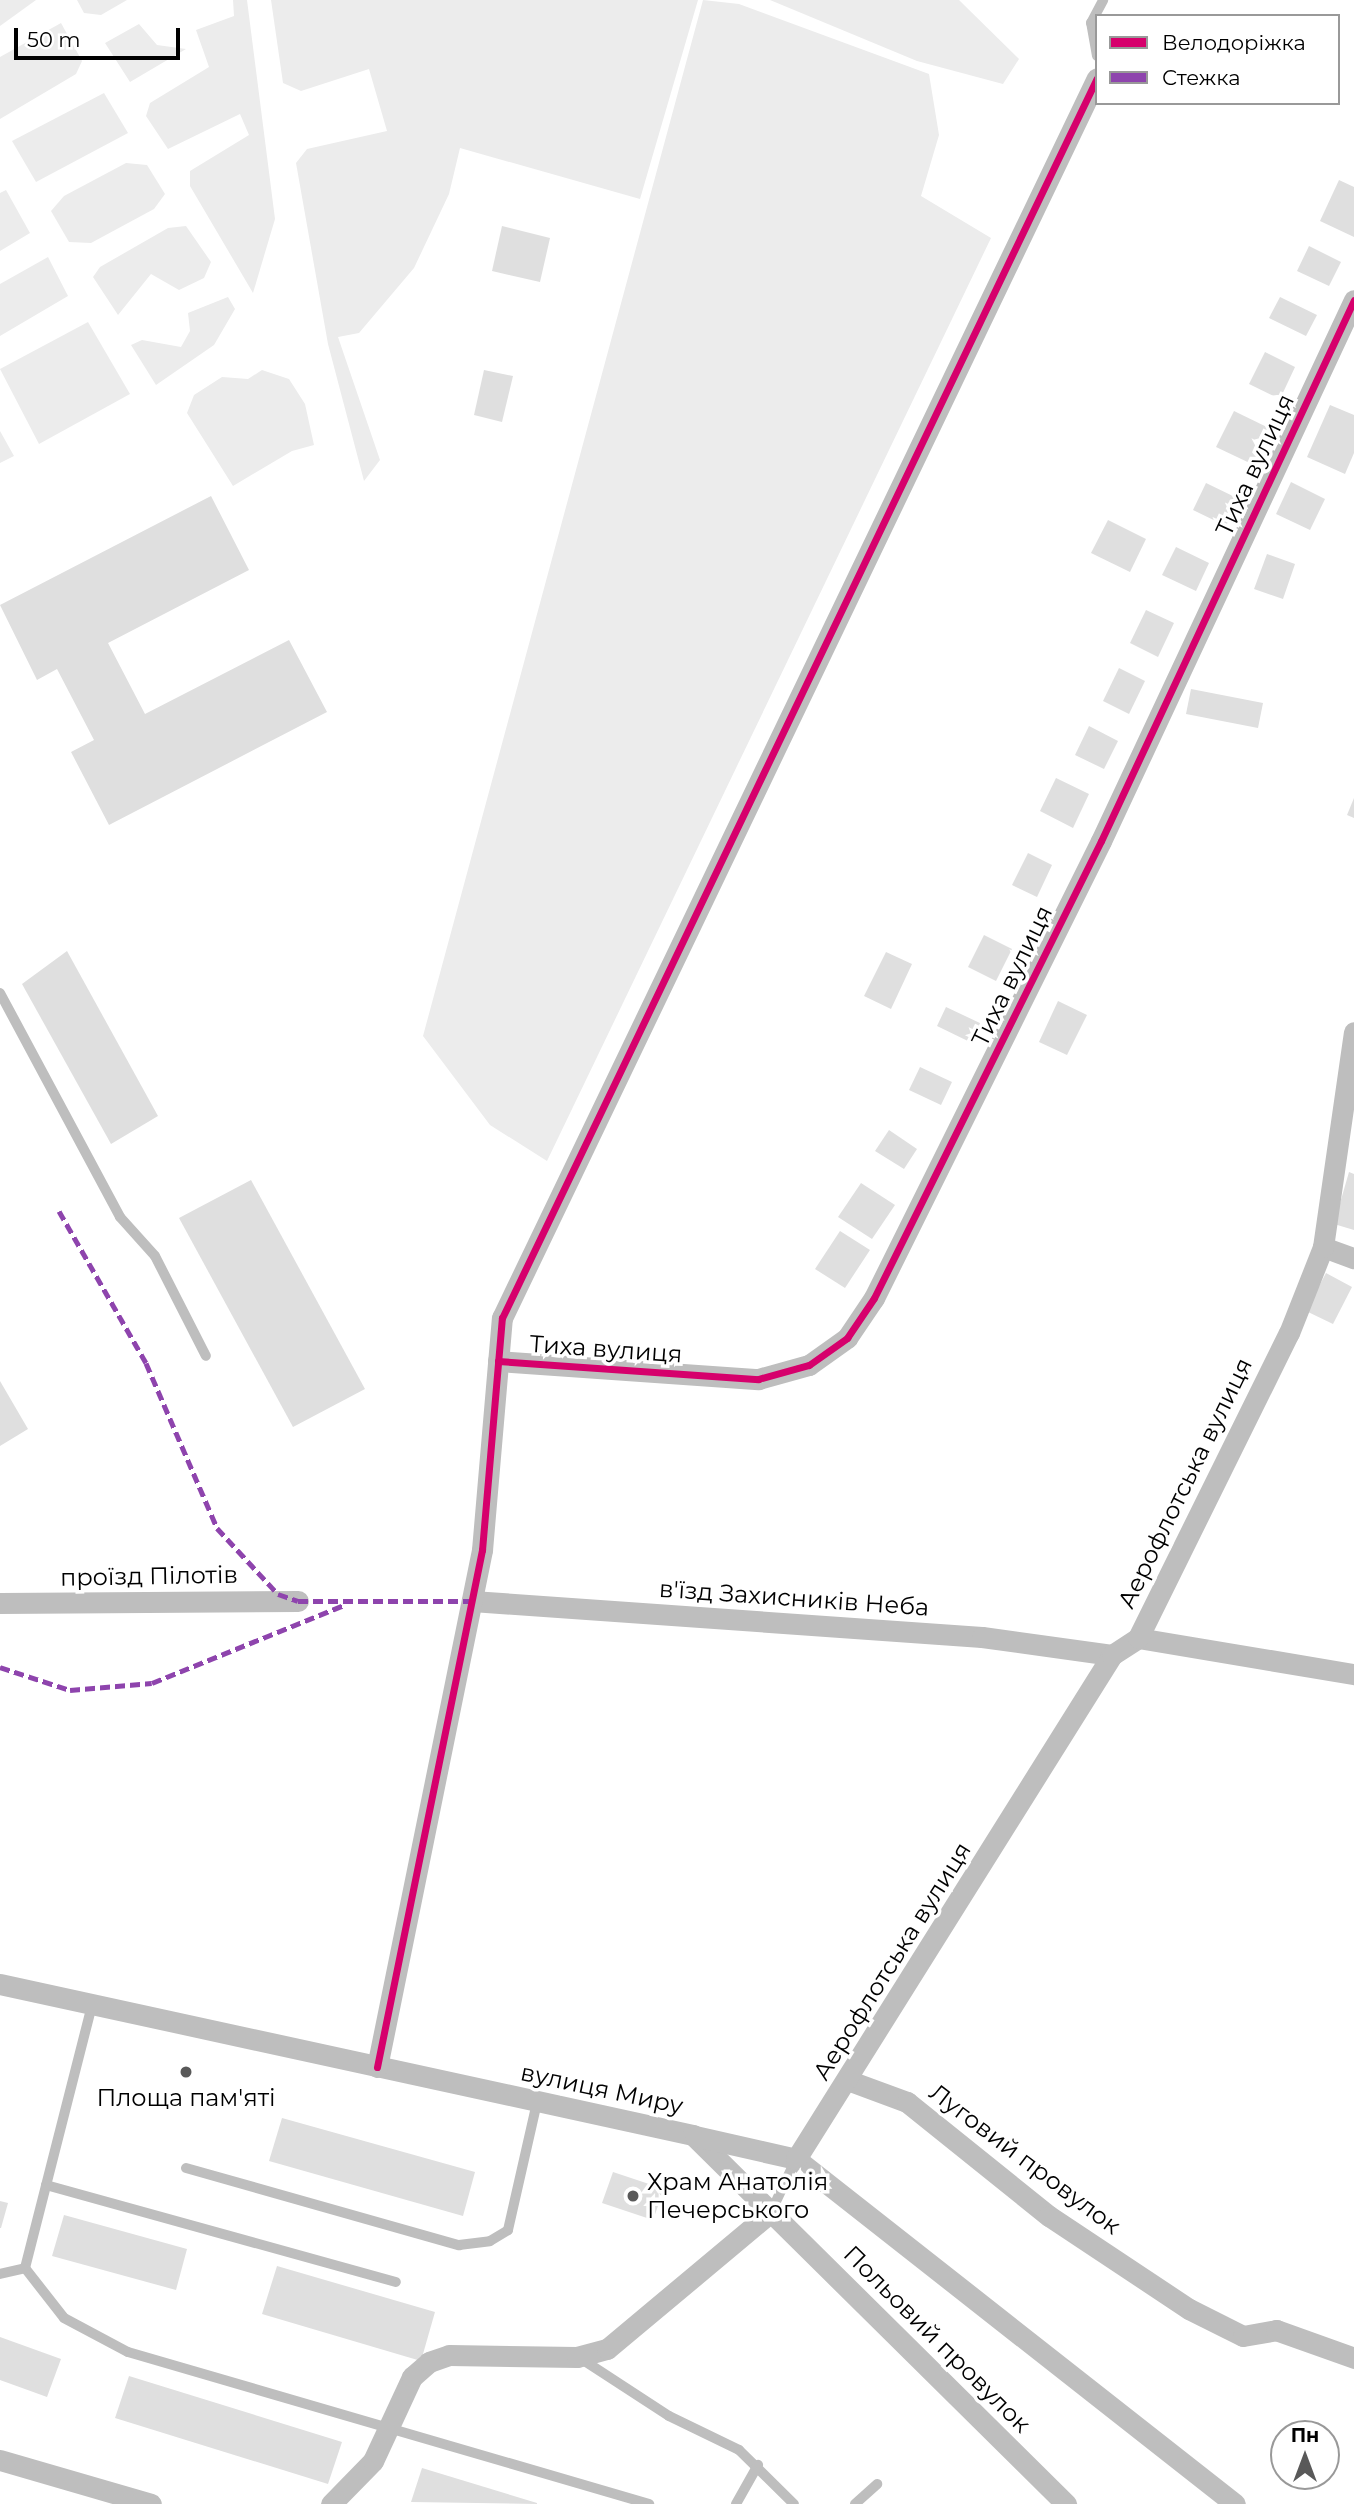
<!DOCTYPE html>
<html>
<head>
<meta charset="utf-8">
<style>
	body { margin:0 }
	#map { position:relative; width:1354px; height:2504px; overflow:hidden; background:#fff; font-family:Montserrat,sans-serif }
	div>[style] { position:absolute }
	.green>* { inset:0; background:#ececec }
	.building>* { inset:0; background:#dfdfdf }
	.service>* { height:10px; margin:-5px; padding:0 5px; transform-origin:5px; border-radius:5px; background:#bebebe }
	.minor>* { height:21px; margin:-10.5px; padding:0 10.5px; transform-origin:10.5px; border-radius:10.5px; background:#bebebe }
	.quiet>* { height:5px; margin-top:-2.5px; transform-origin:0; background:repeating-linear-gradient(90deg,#8e44ad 0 10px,transparent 0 15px) }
	.cycleway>* { height:7px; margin:-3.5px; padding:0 3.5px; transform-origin:3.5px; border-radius:3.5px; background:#d6006c }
	.dots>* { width:19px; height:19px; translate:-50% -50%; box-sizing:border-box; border:4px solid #fff; border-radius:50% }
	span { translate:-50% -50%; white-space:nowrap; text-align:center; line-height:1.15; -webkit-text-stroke:7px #fff; paint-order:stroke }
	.street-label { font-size:24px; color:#000 }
	.poi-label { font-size:24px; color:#000 }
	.left { translate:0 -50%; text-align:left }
	.legend { position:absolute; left:1095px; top:14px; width:245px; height:91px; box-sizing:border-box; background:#fff; border:2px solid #999; margin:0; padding:9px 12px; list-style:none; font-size:21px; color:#000 }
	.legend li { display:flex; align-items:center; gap:14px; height:35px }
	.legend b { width:35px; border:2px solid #999 }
	.north { position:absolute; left:1270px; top:2420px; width:70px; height:70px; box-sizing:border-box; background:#fff; border:2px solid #999; border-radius:50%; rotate:0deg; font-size:19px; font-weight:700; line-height:28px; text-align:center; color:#000 }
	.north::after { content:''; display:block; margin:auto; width:24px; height:32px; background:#595959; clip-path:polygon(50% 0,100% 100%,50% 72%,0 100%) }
	.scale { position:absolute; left:14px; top:28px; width:166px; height:32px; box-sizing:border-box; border:4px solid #000; border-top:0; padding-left:9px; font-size:21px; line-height:24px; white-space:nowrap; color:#000; -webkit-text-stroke:5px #fff; paint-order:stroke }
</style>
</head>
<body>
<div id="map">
	<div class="green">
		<i style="clip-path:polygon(0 0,36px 0,0 26px)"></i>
		<i style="clip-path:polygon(77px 0,127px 0,101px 15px,84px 13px)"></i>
		<i style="clip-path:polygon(233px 0,247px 0,275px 219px,253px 293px,190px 186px,190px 171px,249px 135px,240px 114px,168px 149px,146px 116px,150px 103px,209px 67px,196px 30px,234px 16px)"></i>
		<i style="clip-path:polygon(271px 0,698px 0,640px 199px,460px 148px,449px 194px,414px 268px,359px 333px,338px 337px,380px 460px,364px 481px,328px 344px,296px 163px,307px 149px,387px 131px,369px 69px,301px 91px,283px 83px)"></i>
		<i style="clip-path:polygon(703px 0,739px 4px,929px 74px,939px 135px,921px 196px,991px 238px,547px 1161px,490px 1125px,423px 1036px)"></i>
		<i style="clip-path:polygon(770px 0,959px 0,1019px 59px,1003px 84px,917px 61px)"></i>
		<i style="clip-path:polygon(61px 23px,82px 61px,76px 74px,0 119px,0 57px)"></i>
		<i style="clip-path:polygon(139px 24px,157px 45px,186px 49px,130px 82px,105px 43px)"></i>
		<i style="clip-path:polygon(104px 93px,128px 133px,36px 182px,12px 141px)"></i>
		<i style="clip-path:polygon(126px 163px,147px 165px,165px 194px,154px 209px,91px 243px,69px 242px,51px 211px,64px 196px)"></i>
		<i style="clip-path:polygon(6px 190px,30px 233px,0 251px,0 193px)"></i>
		<i style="clip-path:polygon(186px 226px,211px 262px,204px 278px,179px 290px,151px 274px,118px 315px,93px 277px,100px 267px,168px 228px)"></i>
		<i style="clip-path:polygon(48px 257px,68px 296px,0 336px,0 284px)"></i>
		<i style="clip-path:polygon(228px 297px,235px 309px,214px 345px,156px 385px,131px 345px,142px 340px,181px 347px,190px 331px,188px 313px)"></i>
		<i style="clip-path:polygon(88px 322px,130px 394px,39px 444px,0 369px)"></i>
		<i style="clip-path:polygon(262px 370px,289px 379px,305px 404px,314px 445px,292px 451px,233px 486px,187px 413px,194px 395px,222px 377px,248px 379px)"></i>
		<i style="clip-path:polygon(0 431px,14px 456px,0 463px)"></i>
	</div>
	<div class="building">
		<i style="clip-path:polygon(1339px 180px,1354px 187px,1354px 237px,1320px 221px)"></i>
		<i style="clip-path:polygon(502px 226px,550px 238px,540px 282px,492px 271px)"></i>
		<i style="clip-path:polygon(1309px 246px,1341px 262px,1329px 286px,1297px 271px)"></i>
		<i style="clip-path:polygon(1280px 297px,1317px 315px,1306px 336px,1269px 318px)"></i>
		<i style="clip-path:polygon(1265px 352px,1295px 367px,1280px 399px,1249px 384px)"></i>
		<i style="clip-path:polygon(484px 370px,513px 376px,502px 422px,474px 415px)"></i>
		<i style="clip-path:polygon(1330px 405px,1354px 415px,1354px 453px,1345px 474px,1307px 457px)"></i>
		<i style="clip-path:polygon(1234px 411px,1273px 430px,1256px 466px,1216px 447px)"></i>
		<i style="clip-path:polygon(1291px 482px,1325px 499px,1310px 530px,1276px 514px)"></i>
		<i style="clip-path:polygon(1206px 483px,1239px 499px,1226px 526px,1193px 510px)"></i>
		<i style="clip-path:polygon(211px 496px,249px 570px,108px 643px,145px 714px,289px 640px,327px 712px,109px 825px,71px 752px,94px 740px,57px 669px,37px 680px,0 605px)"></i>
		<i style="clip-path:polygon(1108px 520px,1146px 539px,1130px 572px,1091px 553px)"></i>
		<i style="clip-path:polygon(1176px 547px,1209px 563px,1196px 591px,1162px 575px)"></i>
		<i style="clip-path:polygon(1267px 554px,1295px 564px,1283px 599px,1254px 589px)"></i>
		<i style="clip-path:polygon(1146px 610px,1174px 623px,1158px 657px,1130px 643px)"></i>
		<i style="clip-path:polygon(1119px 668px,1145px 681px,1129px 714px,1103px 701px)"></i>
		<i style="clip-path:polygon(1191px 689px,1263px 703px,1258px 728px,1186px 714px)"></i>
		<i style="clip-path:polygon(1089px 726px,1118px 741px,1104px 769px,1075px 755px)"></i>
		<i style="clip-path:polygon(1056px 778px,1089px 794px,1073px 828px,1040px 811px)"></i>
		<i style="clip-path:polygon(1354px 798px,1354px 818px,1347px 815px)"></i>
		<i style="clip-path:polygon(1028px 853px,1052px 865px,1037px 897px,1012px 885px)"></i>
		<i style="clip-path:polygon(984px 935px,1012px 949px,996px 981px,968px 967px)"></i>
		<i style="clip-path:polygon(67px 951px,158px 1116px,111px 1144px,22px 984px)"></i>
		<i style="clip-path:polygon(886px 952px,912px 964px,891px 1009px,864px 996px)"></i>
		<i style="clip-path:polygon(1058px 1001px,1087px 1015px,1067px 1055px,1039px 1042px)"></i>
		<i style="clip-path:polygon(946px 1007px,982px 1024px,972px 1043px,937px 1026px)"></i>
		<i style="clip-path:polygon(920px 1067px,952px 1082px,941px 1105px,909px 1090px)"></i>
		<i style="clip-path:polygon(889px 1130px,917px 1149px,904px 1169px,875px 1151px)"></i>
		<i style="clip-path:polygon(1349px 1172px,1354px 1174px,1354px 1230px,1334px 1224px)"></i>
		<i style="clip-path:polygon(251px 1180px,365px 1389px,293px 1427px,179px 1218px)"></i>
		<i style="clip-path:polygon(861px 1183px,895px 1205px,872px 1239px,838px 1217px)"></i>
		<i style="clip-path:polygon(840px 1231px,870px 1250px,845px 1288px,815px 1269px)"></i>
		<i style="clip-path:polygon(1326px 1273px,1352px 1287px,1333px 1324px,1306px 1311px)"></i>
		<i style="clip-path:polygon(0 1381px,28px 1429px,0 1446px)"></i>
		<i style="clip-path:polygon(282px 2118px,475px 2172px,463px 2216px,269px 2161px)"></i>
		<i style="clip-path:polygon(613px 2172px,664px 2189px,653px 2220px,602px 2203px)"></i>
		<i style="clip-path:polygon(0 2201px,8px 2203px,1px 2228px,0 2228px)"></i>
		<i style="clip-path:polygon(64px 2215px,187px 2249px,176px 2290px,52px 2256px)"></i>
		<i style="clip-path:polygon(277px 2266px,435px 2312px,421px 2361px,262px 2314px)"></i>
		<i style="clip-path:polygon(0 2337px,61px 2359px,47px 2397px,0 2380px)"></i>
		<i style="clip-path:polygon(129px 2376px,342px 2442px,328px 2484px,115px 2418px)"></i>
		<i style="clip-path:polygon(422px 2468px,537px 2503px,537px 2504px,411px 2502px)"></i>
	</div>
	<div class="service">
		<i style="left:1097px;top:56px;width:34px;rotate:-100deg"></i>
		<i style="left:1091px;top:23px;width:26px;rotate:-62deg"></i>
		<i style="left:0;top:993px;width:254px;rotate:61.8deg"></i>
		<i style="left:120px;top:1217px;width:52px;rotate:48.1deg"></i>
		<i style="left:155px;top:1256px;width:112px;rotate:63deg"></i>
		<i style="left:186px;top:2168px;width:284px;rotate:15.8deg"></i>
		<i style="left:459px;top:2245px;width:31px;rotate:-7deg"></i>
		<i style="left:490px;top:2241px;width:21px;rotate:-31deg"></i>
		<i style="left:508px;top:2230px;width:131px;rotate:-77.2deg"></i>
		<i style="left:46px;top:2185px;width:363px;rotate:15.5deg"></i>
		<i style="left:771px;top:2212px;width:59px;rotate:-64.7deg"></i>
		<i style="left:25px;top:2268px;width:63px;rotate:52deg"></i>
		<i style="left:64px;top:2318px;width:72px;rotate:28deg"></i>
		<i style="left:128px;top:2352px;width:543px;rotate:16.26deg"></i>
		<i style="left:0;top:2274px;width:26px;rotate:-13deg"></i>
		<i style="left:25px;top:2268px;width:271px;rotate:-75.7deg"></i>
		<i style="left:580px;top:2358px;width:106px;rotate:33.1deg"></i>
		<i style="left:669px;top:2416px;width:78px;rotate:25.9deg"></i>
		<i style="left:739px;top:2450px;width:77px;rotate:44.5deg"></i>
		<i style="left:736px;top:2504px;width:45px;rotate:-60.6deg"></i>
		<i style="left:855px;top:2504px;width:30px;rotate:-42deg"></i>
	</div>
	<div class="minor">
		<i style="left:1323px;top:1247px;width:33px;rotate:20deg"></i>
		<i style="left:498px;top:1361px;width:261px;rotate:4deg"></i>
		<i style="left:758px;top:1379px;width:53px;rotate:-15.4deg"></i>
		<i style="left:809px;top:1365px;width:47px;rotate:-35.4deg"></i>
		<i style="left:847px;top:1338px;width:48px;rotate:-56deg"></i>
		<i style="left:874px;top:1298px;width:510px;rotate:-63.59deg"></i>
		<i style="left:1101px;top:841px;width:597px;rotate:-64.94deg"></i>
		<i style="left:472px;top:1601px;width:511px;rotate:4.04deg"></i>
		<i style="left:982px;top:1637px;width:131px;rotate:7.9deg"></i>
		<i style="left:0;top:1603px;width:298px;rotate:-0.4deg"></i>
		<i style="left:1138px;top:1638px;width:219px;rotate:9.5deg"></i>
		<i style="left:0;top:1984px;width:709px;rotate:12.29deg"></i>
		<i style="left:693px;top:2135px;width:525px;rotate:44.69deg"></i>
		<i style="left:377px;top:2067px;width:528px;rotate:-78.52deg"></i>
		<i style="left:482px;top:1550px;width:233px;rotate:-85.1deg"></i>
		<i style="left:502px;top:1318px;width:1375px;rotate:-64.37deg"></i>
		<i style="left:850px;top:2081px;width:61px;rotate:20.2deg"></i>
		<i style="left:907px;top:2102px;width:182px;rotate:38.8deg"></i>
		<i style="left:1049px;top:2216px;width:168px;rotate:33.6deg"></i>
		<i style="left:1189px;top:2309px;width:60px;rotate:26.6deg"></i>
		<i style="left:1243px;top:2336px;width:34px;rotate:-10deg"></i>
		<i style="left:1276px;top:2330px;width:83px;rotate:19.7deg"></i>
		<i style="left:695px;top:2136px;width:104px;rotate:12.8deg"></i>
		<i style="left:796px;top:2159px;width:558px;rotate:38.16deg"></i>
		<i style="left:796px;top:2159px;width:595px;rotate:-57.91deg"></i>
		<i style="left:1112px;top:1655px;width:31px;rotate:-33deg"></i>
		<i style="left:1138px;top:1638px;width:340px;rotate:-63.7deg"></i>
		<i style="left:1289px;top:1333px;width:92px;rotate:-68.4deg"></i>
		<i style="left:1323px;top:1247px;width:217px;rotate:-81.8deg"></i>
		<i style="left:0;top:2460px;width:157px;rotate:16.2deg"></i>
		<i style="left:331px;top:2504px;width:60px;rotate:-45.7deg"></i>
		<i style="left:373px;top:2461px;width:93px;rotate:-65.1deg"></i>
		<i style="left:412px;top:2377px;width:23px;rotate:-41deg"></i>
		<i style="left:429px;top:2362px;width:21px;rotate:-19deg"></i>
		<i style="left:449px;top:2355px;width:128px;rotate:0.9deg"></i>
		<i style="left:577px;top:2357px;width:31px;rotate:-15deg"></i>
		<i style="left:607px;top:2349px;width:214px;rotate:-39.9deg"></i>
	</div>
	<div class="quiet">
		<i style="left:59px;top:1211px;width:175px;rotate:60.2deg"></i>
		<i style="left:146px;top:1363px;width:180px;rotate:66.7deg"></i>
		<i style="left:217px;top:1528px;width:90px;rotate:47.3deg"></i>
		<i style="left:278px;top:1594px;width:21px;rotate:19deg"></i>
		<i style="left:298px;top:1601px;width:174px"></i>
		<i style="left:0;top:1667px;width:74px;rotate:18.2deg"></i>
		<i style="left:70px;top:1690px;width:82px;rotate:-4.9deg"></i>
		<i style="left:152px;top:1683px;width:207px;rotate:-22.1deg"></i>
	</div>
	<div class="cycleway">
		<i style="left:498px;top:1361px;width:261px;rotate:4deg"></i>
		<i style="left:758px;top:1379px;width:53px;rotate:-15.4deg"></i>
		<i style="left:809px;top:1365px;width:47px;rotate:-35.4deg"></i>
		<i style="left:847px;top:1338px;width:48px;rotate:-56deg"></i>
		<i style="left:874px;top:1298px;width:510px;rotate:-63.59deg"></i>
		<i style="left:1101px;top:841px;width:597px;rotate:-64.94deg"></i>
		<i style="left:377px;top:2067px;width:528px;rotate:-78.52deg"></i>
		<i style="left:482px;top:1550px;width:233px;rotate:-85.1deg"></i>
		<i style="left:502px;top:1318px;width:1375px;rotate:-64.37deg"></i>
	</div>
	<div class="dots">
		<i style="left:186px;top:2072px;background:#595959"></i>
		<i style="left:633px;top:2196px;background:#595959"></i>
	</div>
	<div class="street-label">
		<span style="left:1255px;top:465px;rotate:-65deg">Тиха вулиця</span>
		<span style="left:1012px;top:976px;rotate:-64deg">Тиха вулиця</span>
		<span style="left:606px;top:1349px;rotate:4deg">Тиха вулиця</span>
		<span style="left:1185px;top:1483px;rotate:-64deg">Аерофлотська вулиця</span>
		<span style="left:149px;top:1576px;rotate:-1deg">проїзд Пілотів</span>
		<span style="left:794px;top:1598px;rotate:4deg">в'їзд Захисників Неба</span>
		<span style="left:892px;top:1961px;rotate:-58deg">Аерофлотська вулиця</span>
		<span style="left:602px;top:2089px;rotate:12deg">вулиця Миру</span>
		<span style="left:1025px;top:2159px;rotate:37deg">Луговий провулок</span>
		<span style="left:937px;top:2339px;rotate:45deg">Польовий провулок</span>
	</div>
	<div class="poi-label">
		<span style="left:186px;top:2098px">Площа пам'яті</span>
		<span class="left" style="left:647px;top:2196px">Храм Анатолія<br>Печерського</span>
	</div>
	<ul class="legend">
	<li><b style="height:9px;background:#d6006c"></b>Велодоріжка</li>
	<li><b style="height:9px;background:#8e44ad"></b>Стежка</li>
	</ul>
	<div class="north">Пн</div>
	<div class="scale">50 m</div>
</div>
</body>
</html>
